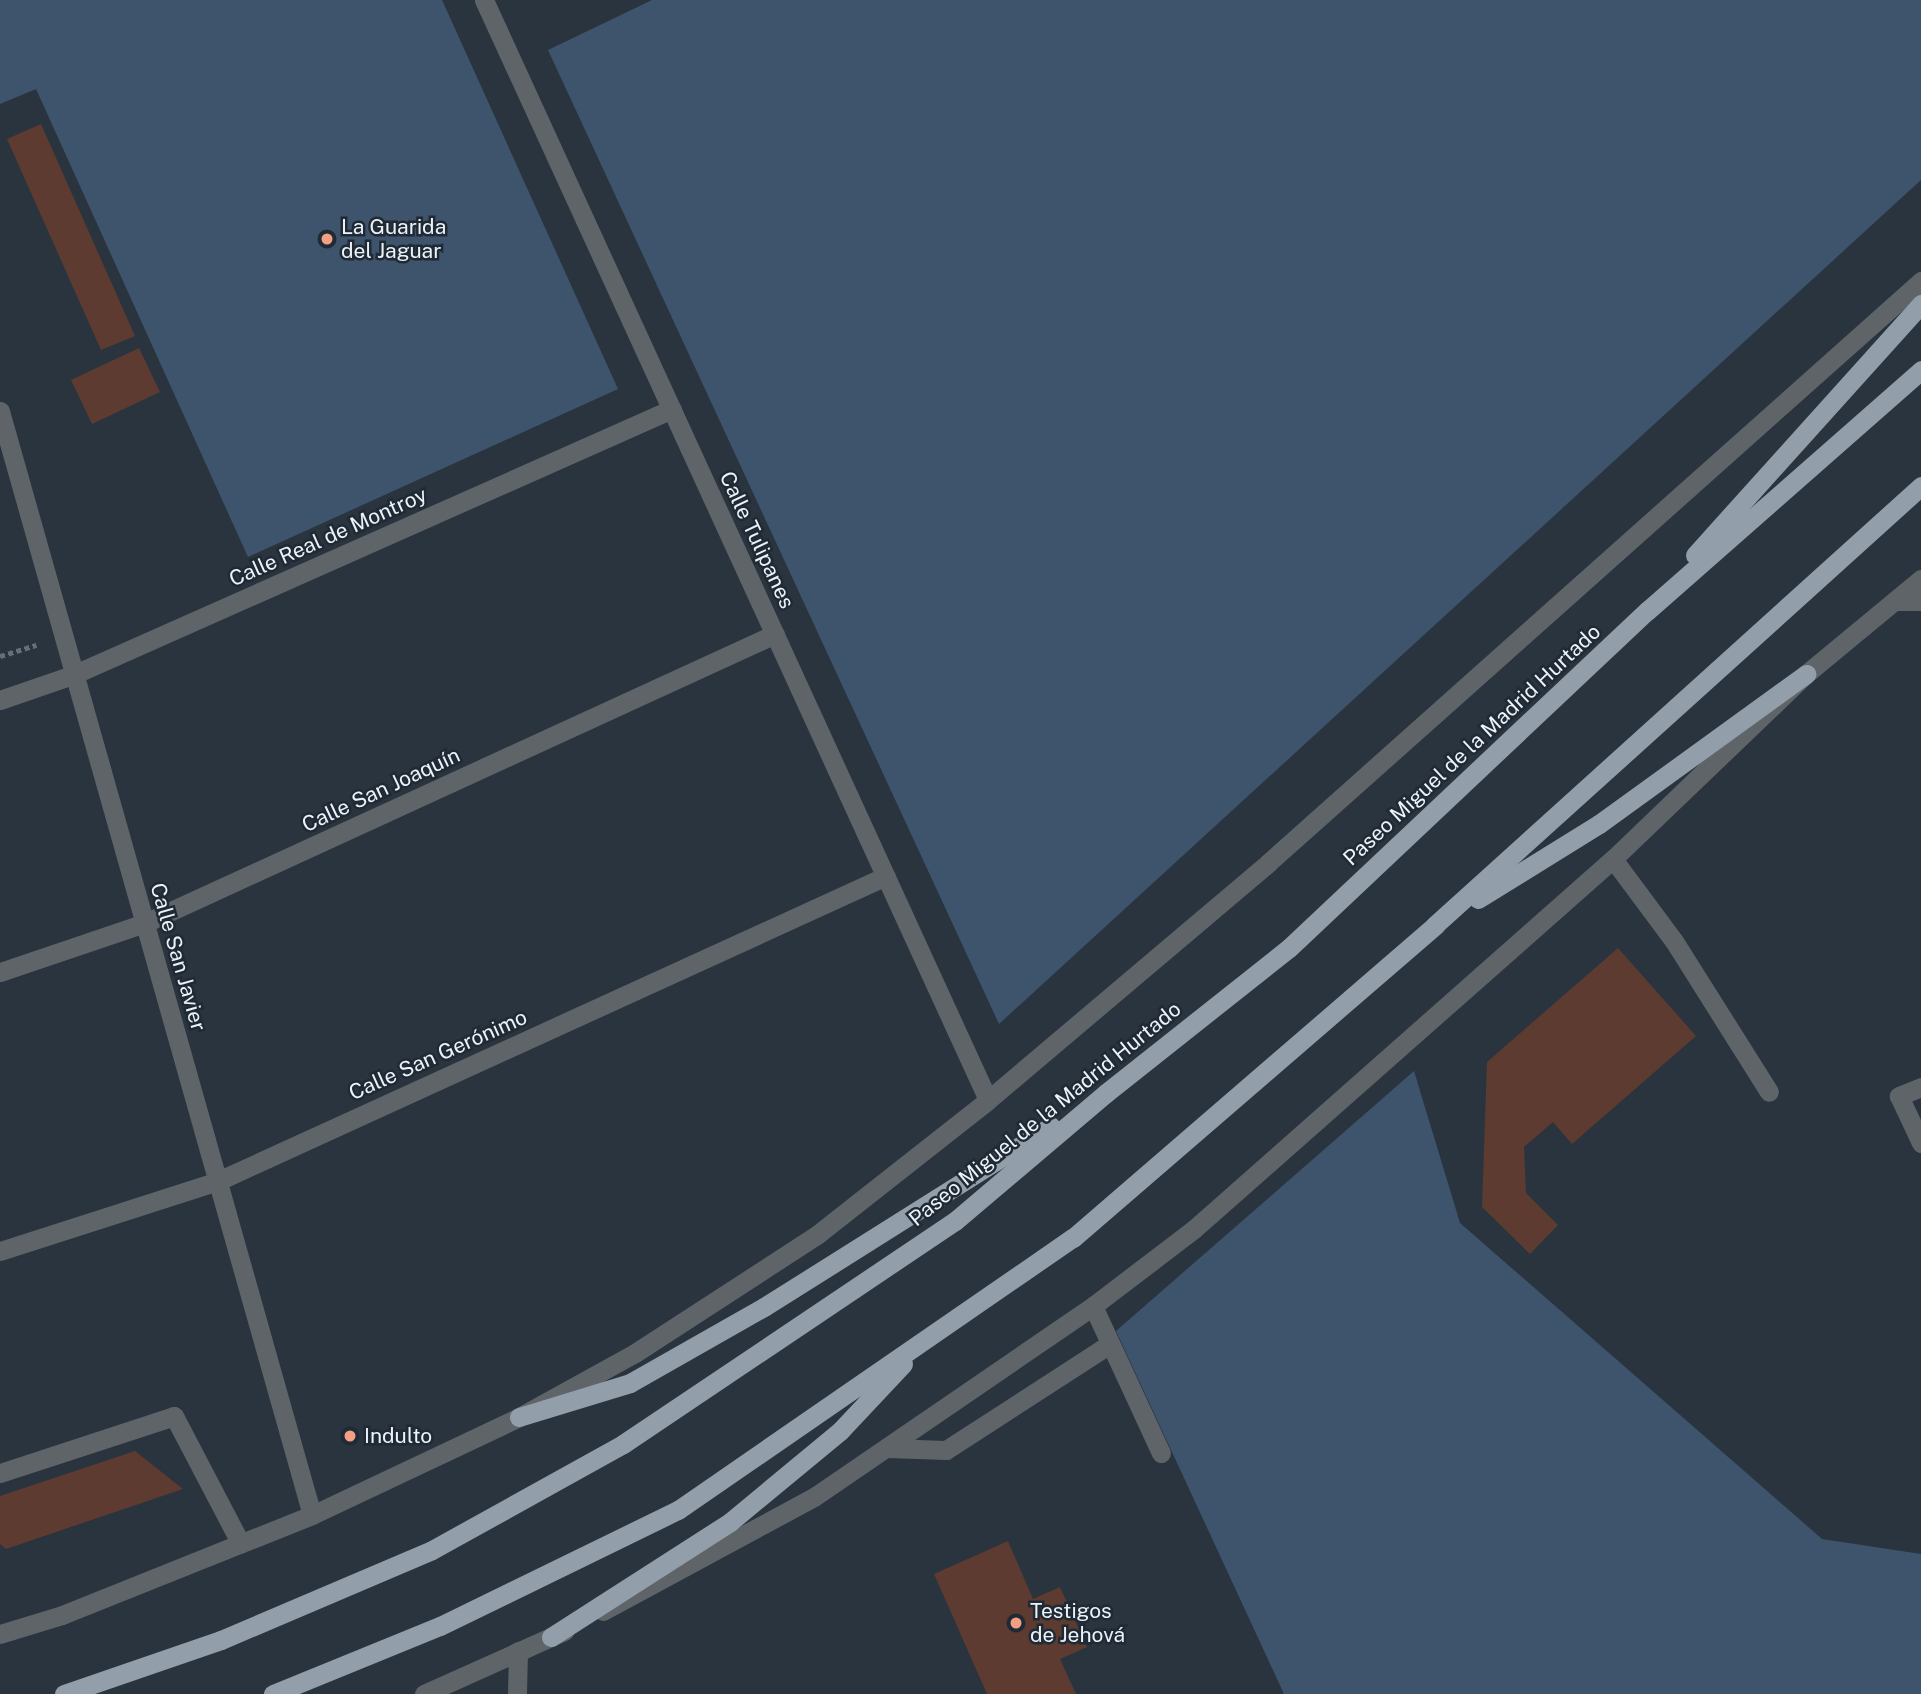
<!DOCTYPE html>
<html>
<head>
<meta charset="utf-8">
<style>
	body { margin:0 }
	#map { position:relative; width:1921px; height:1694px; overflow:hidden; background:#29343f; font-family:"Public Sans",sans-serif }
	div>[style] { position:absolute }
	.green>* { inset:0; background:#3e546c }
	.building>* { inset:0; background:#5d3b30 }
	.path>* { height:4.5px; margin-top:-2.25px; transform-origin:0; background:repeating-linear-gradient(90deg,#666f79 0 5px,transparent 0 8.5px) }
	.service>* { height:19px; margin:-9.5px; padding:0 9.5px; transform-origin:9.5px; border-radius:9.5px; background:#5f6469 }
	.minor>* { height:19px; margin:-9.5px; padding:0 9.5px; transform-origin:9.5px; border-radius:9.5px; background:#5f6469 }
	.tertiary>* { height:19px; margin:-9.5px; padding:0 9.5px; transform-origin:9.5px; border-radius:9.5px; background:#5f6469 }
	.trunk>* { height:19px; margin:-9.5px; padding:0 9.5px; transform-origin:9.5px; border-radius:9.5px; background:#929eaa }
	.dots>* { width:19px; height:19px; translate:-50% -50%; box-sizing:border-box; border:4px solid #202a34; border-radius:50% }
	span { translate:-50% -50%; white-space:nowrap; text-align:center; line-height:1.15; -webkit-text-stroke:5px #202a34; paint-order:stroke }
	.poi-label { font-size:21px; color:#ecf2fa }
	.left { translate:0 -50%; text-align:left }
	.street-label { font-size:21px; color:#ecf2fa }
</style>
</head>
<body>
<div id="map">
	<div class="green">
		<i style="clip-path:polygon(0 0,442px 0,618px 389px,248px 557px,36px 89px,0 104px)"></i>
		<i style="clip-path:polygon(652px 0,1921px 0,1921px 180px,999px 1024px,548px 50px)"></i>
		<i style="clip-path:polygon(1414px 1071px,1460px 1223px,1822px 1539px,1921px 1554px,1921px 1694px,1284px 1694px,1116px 1331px)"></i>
	</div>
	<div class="building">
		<i style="clip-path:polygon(41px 124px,135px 336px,101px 350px,7px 139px)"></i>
		<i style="clip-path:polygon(139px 348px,160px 392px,92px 424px,71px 380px)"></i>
		<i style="clip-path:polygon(1618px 948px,1696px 1036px,1572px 1144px,1553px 1122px,1524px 1147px,1526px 1193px,1558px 1225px,1530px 1254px,1482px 1207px,1487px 1062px)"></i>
		<i style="clip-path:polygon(135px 1451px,183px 1489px,6px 1549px,0 1544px,0 1496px)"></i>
		<i style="clip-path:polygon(1008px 1541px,1033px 1599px,1060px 1587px,1087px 1647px,1060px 1659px,1076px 1694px,987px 1694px,934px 1574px)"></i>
	</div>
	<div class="path">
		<i style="left:0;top:656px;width:38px;rotate:-17deg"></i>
	</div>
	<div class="service">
		<i style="left:1613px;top:859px;width:102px;rotate:53.4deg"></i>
		<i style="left:1674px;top:941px;width:178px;rotate:57.8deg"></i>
		<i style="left:1093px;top:1306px;width:162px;rotate:65.2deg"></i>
		<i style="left:887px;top:1448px;width:59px;rotate:1.9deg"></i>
		<i style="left:946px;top:1450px;width:195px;rotate:-32.9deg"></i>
		<i style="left:0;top:1473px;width:183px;rotate:-18.1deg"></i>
		<i style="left:174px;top:1416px;width:144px;rotate:62.4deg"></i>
		<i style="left:517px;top:1694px;width:43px;rotate:-88.7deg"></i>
	</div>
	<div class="minor">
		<i style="left:484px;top:0;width:1210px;rotate:65.38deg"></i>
		<i style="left:0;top:411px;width:1147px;rotate:74.22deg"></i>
		<i style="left:1897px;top:601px;width:24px"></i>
		<i style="left:0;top:700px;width:79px;rotate:-19.1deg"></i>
		<i style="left:75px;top:674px;width:653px;rotate:-23.94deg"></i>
		<i style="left:0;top:972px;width:153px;rotate:-18.7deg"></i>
		<i style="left:145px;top:923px;width:693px;rotate:-24.64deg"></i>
		<i style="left:1921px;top:1087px;width:24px;rotate:158deg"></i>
		<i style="left:1899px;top:1096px;width:52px;rotate:64.9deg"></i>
		<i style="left:0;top:1251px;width:229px;rotate:-17.8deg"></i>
		<i style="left:218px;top:1181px;width:734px;rotate:-24.54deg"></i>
	</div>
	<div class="tertiary">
		<i style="left:603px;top:1611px;width:240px;rotate:-28.4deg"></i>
		<i style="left:814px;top:1497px;width:338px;rotate:-34.4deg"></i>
		<i style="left:1093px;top:1306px;width:127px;rotate:-37.3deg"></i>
		<i style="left:1194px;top:1229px;width:559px;rotate:-41.45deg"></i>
		<i style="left:1613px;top:859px;width:267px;rotate:-43.8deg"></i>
		<i style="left:1806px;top:674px;width:149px;rotate:-39.6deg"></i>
		<i style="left:0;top:1634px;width:65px;rotate:-17deg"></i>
		<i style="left:62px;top:1615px;width:269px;rotate:-21.8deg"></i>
		<i style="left:312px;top:1515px;width:229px;rotate:-25.3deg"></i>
		<i style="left:519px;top:1417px;width:132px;rotate:-28.9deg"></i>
		<i style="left:635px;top:1353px;width:218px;rotate:-33deg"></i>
		<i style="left:818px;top:1234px;width:216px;rotate:-38.2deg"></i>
		<i style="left:988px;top:1100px;width:367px;rotate:-40.2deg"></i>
		<i style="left:1268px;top:863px;width:875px;rotate:-41.71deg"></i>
		<i style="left:424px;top:1694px;width:154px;rotate:-24.2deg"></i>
	</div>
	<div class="trunk">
		<i style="left:1695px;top:555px;width:338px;rotate:-48deg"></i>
		<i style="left:1478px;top:899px;width:142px;rotate:-31.8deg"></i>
		<i style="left:1599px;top:824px;width:256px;rotate:-35.9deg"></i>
		<i style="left:519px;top:1417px;width:116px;rotate:-17deg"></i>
		<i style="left:630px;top:1383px;width:154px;rotate:-29.6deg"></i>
		<i style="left:764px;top:1307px;width:339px;rotate:-32.2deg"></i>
		<i style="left:551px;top:1637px;width:213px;rotate:-32.7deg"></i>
		<i style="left:730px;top:1522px;width:143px;rotate:-39.6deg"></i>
		<i style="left:840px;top:1431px;width:92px;rotate:-46.8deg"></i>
		<i style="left:64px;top:1694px;width:166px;rotate:-19deg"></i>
		<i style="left:221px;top:1640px;width:229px;rotate:-23.1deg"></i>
		<i style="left:432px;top:1550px;width:218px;rotate:-29deg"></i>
		<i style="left:623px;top:1444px;width:400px;rotate:-33.9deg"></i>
		<i style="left:955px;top:1221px;width:198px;rotate:-40.3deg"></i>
		<i style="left:1106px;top:1093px;width:233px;rotate:-38.4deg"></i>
		<i style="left:1289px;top:948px;width:492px;rotate:-43.3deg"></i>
		<i style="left:1647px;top:611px;width:365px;rotate:-41.3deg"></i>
		<i style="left:273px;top:1694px;width:180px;rotate:-22.2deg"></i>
		<i style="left:440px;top:1626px;width:265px;rotate:-26deg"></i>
		<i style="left:678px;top:1510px;width:480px;rotate:-34.6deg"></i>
		<i style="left:1073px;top:1238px;width:479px;rotate:-40.8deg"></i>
		<i style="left:1435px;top:925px;width:655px;rotate:-42.09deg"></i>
	</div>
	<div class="dots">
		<i style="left:327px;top:239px;background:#f39f83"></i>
		<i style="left:350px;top:1436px;background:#f39f83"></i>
		<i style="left:1016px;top:1623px;background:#f39f83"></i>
	</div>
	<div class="poi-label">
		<span class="left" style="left:341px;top:239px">La Guarida<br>del Jaguar</span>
		<span class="left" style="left:364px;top:1436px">Indulto</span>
		<span class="left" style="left:1030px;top:1623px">Testigos<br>de Jehová</span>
	</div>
	<div class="street-label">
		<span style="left:328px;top:537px;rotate:-24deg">Calle Real de Montroy</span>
		<span style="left:757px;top:540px;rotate:65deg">Calle Tulipanes</span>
		<span style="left:1472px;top:745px;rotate:-43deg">Paseo Miguel de la Madrid Hurtado</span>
		<span style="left:381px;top:790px;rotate:-25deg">Calle San Joaquín</span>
		<span style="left:178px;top:957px;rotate:74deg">Calle San Javier</span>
		<span style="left:438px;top:1055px;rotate:-24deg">Calle San Gerónimo</span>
		<span style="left:1045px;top:1114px;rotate:-39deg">Paseo Miguel de la Madrid Hurtado</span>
	</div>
</div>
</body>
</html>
